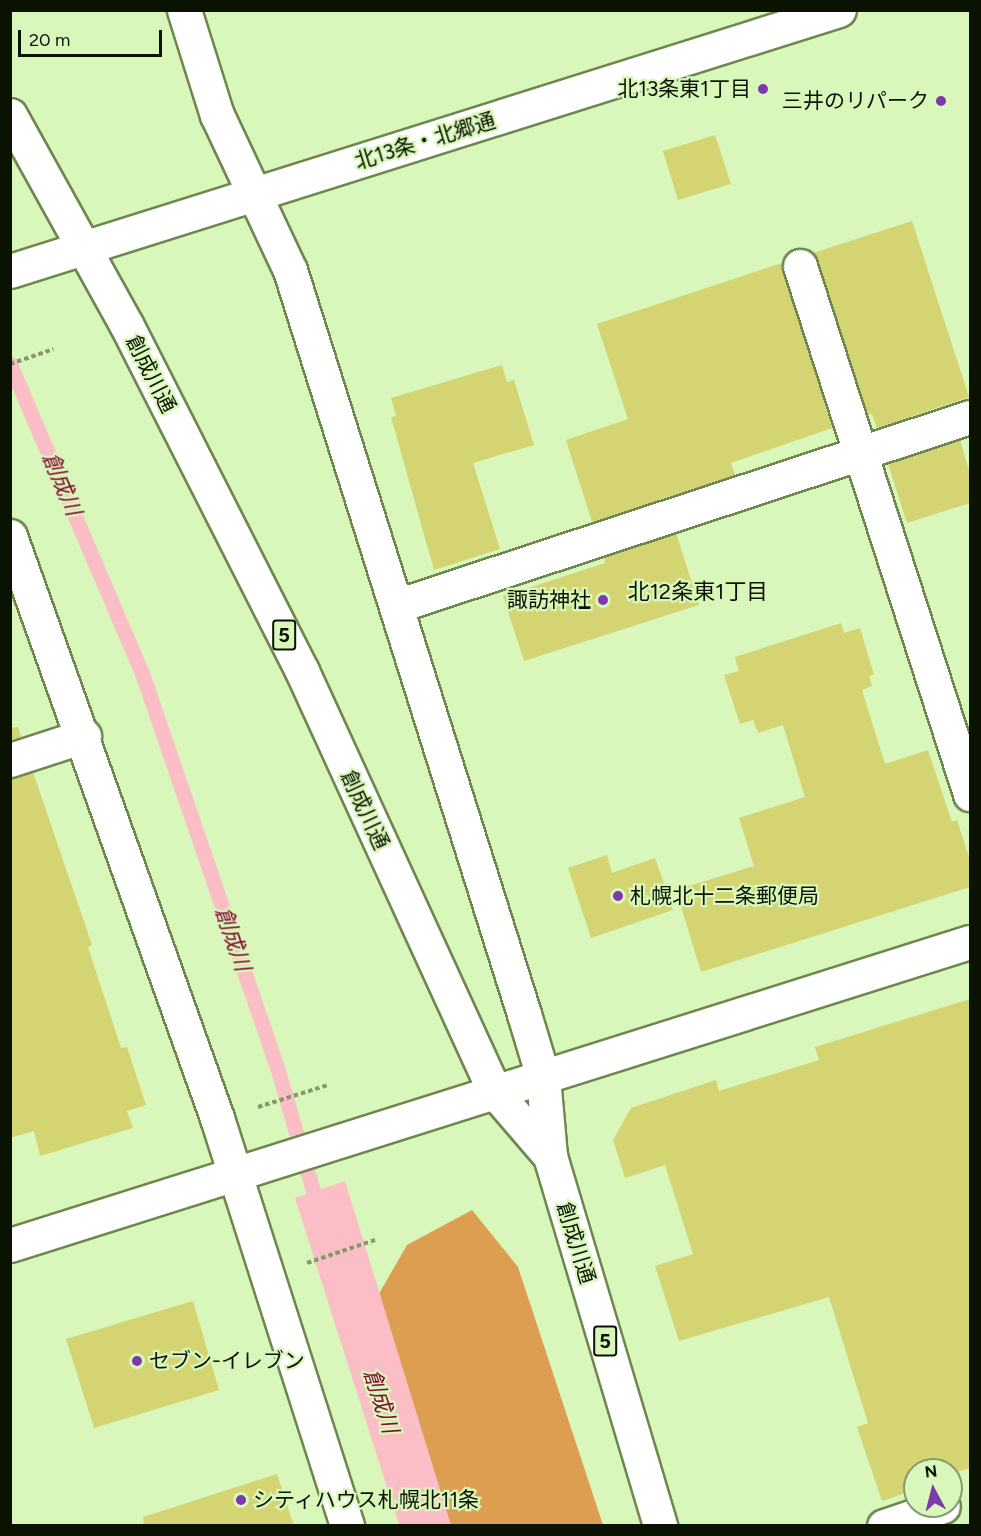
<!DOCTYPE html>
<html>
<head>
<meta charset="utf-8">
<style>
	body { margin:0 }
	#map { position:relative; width:981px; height:1536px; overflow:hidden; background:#d9f7ba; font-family:Figtree,"Noto Sans JP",sans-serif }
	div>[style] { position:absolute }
	.forest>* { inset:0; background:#de9e51 }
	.water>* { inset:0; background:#fbbdc6 }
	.stream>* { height:15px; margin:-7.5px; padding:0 7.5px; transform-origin:7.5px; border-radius:7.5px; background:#fbbdc6 }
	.building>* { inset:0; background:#d4d473 }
	.path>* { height:4px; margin-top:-2px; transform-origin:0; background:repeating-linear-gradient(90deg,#84996e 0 4.5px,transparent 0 7.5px) }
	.roads { filter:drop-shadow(2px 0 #6d874f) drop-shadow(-2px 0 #6d874f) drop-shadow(0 2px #6d874f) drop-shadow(0 -2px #6d874f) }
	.minor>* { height:33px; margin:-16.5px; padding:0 16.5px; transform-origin:16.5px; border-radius:16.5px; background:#fff }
	.highway>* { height:33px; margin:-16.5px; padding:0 16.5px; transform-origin:16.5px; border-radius:16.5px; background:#fff }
	.path-bridge>* { height:4px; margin-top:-2px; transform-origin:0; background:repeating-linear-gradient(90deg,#84996e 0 4.5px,transparent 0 7.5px) }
	.dots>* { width:16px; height:16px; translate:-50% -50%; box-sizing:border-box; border:3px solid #d9f7ba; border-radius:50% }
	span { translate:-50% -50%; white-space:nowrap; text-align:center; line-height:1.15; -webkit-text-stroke:4.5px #d9f7ba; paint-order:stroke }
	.shield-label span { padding:2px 4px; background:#d9f7ba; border:2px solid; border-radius:4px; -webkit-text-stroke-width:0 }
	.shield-label { font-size:20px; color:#0a1301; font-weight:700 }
	.poi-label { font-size:21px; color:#0a1301 }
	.right { translate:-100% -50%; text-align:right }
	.left { translate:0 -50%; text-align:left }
	.street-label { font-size:21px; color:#0a1301 }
	.water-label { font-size:22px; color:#840c36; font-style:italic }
	.neighbourhood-label { font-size:22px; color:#0a1301 }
	.frame { position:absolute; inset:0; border:12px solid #0a1301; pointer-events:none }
	.north { position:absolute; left:903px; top:1458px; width:60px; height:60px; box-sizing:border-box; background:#d9f7ba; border:2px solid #869c70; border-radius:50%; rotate:353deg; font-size:16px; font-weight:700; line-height:24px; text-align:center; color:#0a1301 }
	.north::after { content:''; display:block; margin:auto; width:21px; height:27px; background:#7d38ab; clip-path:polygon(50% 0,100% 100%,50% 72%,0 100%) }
	.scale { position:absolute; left:18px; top:30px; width:144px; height:27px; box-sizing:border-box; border:3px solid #0a1301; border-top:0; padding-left:8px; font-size:18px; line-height:21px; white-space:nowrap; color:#0a1301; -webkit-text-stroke:4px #d9f7ba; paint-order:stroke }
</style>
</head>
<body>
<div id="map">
	<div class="forest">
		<i style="clip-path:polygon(472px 1210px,518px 1267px,603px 1525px,432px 1525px,376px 1299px,407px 1245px)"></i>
	</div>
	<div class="water">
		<i style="clip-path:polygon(345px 1181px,451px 1525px,399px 1525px,295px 1198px)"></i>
	</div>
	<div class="stream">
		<i style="left:10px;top:364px;width:336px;rotate:66.9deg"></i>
		<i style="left:142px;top:673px;width:416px;rotate:71.1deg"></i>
		<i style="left:277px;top:1067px;width:151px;rotate:73.8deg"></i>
	</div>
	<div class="building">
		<i style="clip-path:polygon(715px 135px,731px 184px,678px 200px,663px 151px)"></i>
		<i style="clip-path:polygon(912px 221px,969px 397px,877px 428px,872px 414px,868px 415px,813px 253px)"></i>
		<i style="clip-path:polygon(782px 263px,832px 428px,731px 463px,735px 475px,592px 522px,566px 440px,628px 419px,597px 324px)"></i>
		<i style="clip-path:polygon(502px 365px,507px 382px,514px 380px,534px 445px,473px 463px,500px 549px,434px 570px,391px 417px,396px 416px,391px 398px)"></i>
		<i style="clip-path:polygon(960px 440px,970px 474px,970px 503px,907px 523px,888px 464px)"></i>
		<i style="clip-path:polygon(676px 533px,699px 605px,524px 661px,503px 596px,605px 563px,604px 557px)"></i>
		<i style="clip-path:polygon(841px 623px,844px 633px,860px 628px,874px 675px,869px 676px,872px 686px,862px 690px,885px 764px,928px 750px,952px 822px,957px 820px,970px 860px,970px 887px,701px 972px,676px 890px,754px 866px,739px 818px,805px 797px,783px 725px,758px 733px,753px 720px,740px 724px,724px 675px,739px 671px,735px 657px)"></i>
		<i style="clip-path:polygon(18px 727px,21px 737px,10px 740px,10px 728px)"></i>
		<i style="clip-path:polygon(33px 772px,92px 945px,88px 947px,121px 1048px,127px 1047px,146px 1105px,127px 1111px,133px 1128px,40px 1156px,34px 1131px,10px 1138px,10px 778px)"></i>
		<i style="clip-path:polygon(607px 855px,612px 873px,655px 858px,673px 910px,591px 938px,568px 868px)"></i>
		<i style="clip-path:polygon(970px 999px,970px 1468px,951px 1474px,951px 1470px,915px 1470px,915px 1490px,882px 1501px,857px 1427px,868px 1423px,829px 1297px,679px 1341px,655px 1266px,693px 1254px,665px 1165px,625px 1178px,613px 1140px,631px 1108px,716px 1080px,719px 1091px,819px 1060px,815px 1047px)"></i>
		<i style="clip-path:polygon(193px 1301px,219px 1390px,94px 1428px,66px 1339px)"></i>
		<i style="clip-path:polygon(277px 1474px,294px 1526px,144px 1526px,143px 1517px)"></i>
	</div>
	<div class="path">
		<i style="left:258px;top:1107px;width:73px;rotate:-17.4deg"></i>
		<i style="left:307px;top:1263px;width:72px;rotate:-18.7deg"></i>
	</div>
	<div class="roads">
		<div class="minor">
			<i style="left:184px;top:10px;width:110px;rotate:72.6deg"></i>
			<i style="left:217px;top:115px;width:171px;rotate:64.8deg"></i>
			<i style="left:290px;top:270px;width:780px;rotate:72.54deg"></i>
			<i style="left:524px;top:1014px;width:66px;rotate:73.2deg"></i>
			<i style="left:543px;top:1077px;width:79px;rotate:84.9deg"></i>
			<i style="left:800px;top:266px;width:555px;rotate:72.15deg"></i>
			<i style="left:10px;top:271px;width:869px;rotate:-17.48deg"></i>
			<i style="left:396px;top:606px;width:604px;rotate:-18.23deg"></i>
			<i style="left:10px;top:760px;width:78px;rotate:-18deg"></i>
			<i style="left:10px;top:1245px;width:1007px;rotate:-17.52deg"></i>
			<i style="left:884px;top:1526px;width:62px;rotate:-18.7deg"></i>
		</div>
		<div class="highway">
			<i style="left:10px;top:115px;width:241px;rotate:61deg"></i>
			<i style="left:127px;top:326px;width:387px;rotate:63.1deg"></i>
			<i style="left:302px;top:671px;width:462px;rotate:65.4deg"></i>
			<i style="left:494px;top:1091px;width:86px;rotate:49.3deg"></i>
			<i style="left:550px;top:1156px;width:386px;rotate:73.4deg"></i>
			<i style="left:10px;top:536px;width:618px;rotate:70.42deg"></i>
			<i style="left:217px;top:1118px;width:428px;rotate:72.3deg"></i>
		</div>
	</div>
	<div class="path-bridge">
		<i style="left:10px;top:364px;width:46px;rotate:-18.8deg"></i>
	</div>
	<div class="dots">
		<i style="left:763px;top:89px;background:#7d38ab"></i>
		<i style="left:941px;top:101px;background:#7d38ab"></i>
		<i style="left:603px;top:600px;background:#7d38ab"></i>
		<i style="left:618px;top:896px;background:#7d38ab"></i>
		<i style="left:137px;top:1361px;background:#7d38ab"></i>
		<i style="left:241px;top:1500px;background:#7d38ab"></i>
	</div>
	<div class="shield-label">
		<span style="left:284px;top:635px">5</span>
		<span style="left:605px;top:1341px">5</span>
	</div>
	<div class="poi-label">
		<span class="right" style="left:751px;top:89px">北13条東1丁目</span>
		<span class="right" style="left:929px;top:101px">三井のリパーク</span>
		<span class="right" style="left:591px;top:600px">諏訪神社</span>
		<span class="left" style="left:630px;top:896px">札幌北十二条郵便局</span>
		<span class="left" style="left:149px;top:1361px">セブン-イレブン</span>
		<span class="left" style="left:253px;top:1500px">シティハウス札幌北11条</span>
	</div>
	<div class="street-label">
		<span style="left:425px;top:141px;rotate:-17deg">北13条・北郷通</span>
		<span style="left:151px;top:374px;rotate:63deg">創成川通</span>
		<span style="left:365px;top:810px;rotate:65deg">創成川通</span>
		<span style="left:576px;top:1243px;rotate:73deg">創成川通</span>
	</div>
	<div class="water-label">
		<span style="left:62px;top:484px;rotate:67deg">創成川</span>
		<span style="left:233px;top:939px;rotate:71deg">創成川</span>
		<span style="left:381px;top:1401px;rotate:72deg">創成川</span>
	</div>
	<div class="neighbourhood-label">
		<span style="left:698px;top:592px">北12条東1丁目</span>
	</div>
	<div class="frame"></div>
	<div class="north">N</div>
	<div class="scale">20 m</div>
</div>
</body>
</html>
